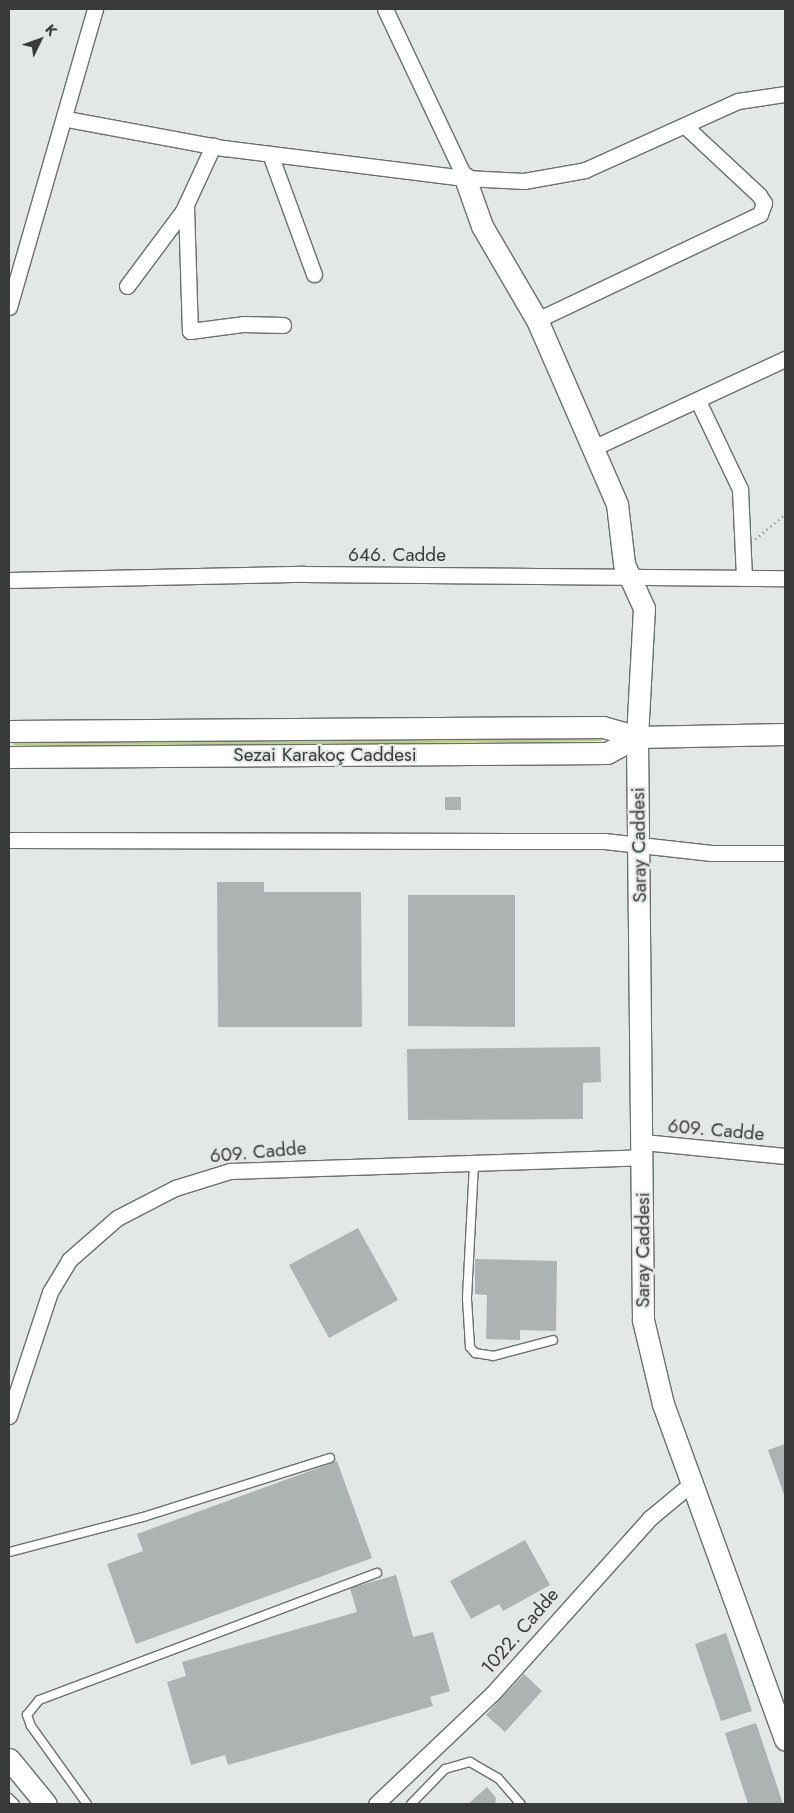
<!DOCTYPE html>
<html>
<head>
<meta charset="utf-8">
<style>
	body { margin:0 }
	#map { position:relative; width:794px; height:1813px; overflow:hidden; background:#e3e7e6; font-family:Jost,sans-serif }
	div>[style] { position:absolute }
	.green>* { inset:0; background:#b7ce7e }
	.building>* { inset:0; background:#adb2b2 }
	.path>* { height:2.5px; margin-top:-1.25px; transform-origin:0; background:repeating-linear-gradient(90deg,#9da09f 0 1px,transparent 0 5px) }
	.roads { filter:drop-shadow(1px 0 #6b6f6e) drop-shadow(-1px 0 #6b6f6e) drop-shadow(0 1px #6b6f6e) drop-shadow(0 -1px #6b6f6e) }
	.lane>* { height:8px; margin:-4px; padding:0 4px; transform-origin:4px; border-radius:4px; background:#fff }
	.street>* { height:15px; margin:-7.5px; padding:0 7.5px; transform-origin:7.5px; border-radius:7.5px; background:#fff }
	.secondary>* { height:21px; margin:-10.5px; padding:0 10.5px; transform-origin:10.5px; border-radius:10.5px; background:#fff }
	span { translate:-50% -50%; white-space:nowrap; text-align:center; line-height:1.15; -webkit-text-stroke:4px #e3e7e6; paint-order:stroke }
	.street-label { font-size:19px; color:#393b3a }
	.frame { position:absolute; inset:0; border:10px solid #393b3a; pointer-events:none }
	.north { position:absolute; left:15px; top:15px; width:50px; height:50px; -webkit-text-stroke:4px #e3e7e6; paint-order:stroke; rotate:48deg; font-size:14px; font-weight:700; line-height:20px; text-align:center; color:#393b3a }
	.north::after { content:''; display:block; margin:auto; width:18px; height:22px; background:#393b3a; clip-path:polygon(50% 0,100% 100%,50% 72%,0 100%) }
</style>
</head>
<body>
<div id="map">
	<div class="green">
		<i style="clip-path:polygon(602px 735px,602px 741px,315px 744px,13px 745px,12px 739px)"></i>
	</div>
	<div class="building">
		<i style="clip-path:polygon(445px 797px,461px 797px,461px 810px,445px 810px)"></i>
		<i style="clip-path:polygon(217px 882px,264px 882px,264px 892px,361px 892px,362px 1027px,218px 1027px)"></i>
		<i style="clip-path:polygon(408px 895px,515px 895px,515px 1027px,408px 1026px)"></i>
		<i style="clip-path:polygon(600px 1047px,601px 1082px,583px 1083px,583px 1119px,408px 1120px,407px 1049px)"></i>
		<i style="clip-path:polygon(358px 1228px,398px 1300px,329px 1338px,289px 1265px)"></i>
		<i style="clip-path:polygon(475px 1259px,557px 1261px,556px 1331px,520px 1330px,520px 1340px,486px 1339px,487px 1295px,475px 1294px)"></i>
		<i style="clip-path:polygon(785px 1444px,785px 1497px,768px 1450px)"></i>
		<i style="clip-path:polygon(337px 1461px,372px 1558px,136px 1644px,107px 1564px,143px 1551px,137px 1534px)"></i>
		<i style="clip-path:polygon(525px 1540px,550px 1585px,503px 1611px,499px 1604px,471px 1619px,450px 1581px)"></i>
		<i style="clip-path:polygon(396px 1575px,413px 1637px,433px 1632px,450px 1691px,430px 1697px,433px 1706px,228px 1765px,225px 1755px,191px 1765px,167px 1682px,186px 1676px,182px 1662px,357px 1612px,350px 1588px)"></i>
		<i style="clip-path:polygon(726px 1633px,752px 1711px,721px 1721px,695px 1644px)"></i>
		<i style="clip-path:polygon(524px 1674px,542px 1691px,505px 1732px,486px 1715px)"></i>
		<i style="clip-path:polygon(756px 1723px,783px 1804px,748px 1804px,725px 1733px)"></i>
		<i style="clip-path:polygon(487px 1787px,496px 1798px,495px 1804px,468px 1804px)"></i>
	</div>
	<div class="path">
		<i style="left:755px;top:539px;width:39px;rotate:-40deg"></i>
	</div>
	<div class="roads">
		<div class="lane">
			<i style="left:474px;top:1164px;width:135px;rotate:93deg"></i>
			<i style="left:467px;top:1299px;width:48px;rotate:86.4deg"></i>
			<i style="left:470px;top:1347px;width:8px;rotate:50deg"></i>
			<i style="left:475px;top:1353px;width:18px;rotate:9deg"></i>
			<i style="left:493px;top:1356px;width:62px;rotate:-14.9deg"></i>
			<i style="left:9px;top:1552px;width:138px;rotate:-14.6deg"></i>
			<i style="left:143px;top:1517px;width:196px;rotate:-17.5deg"></i>
			<i style="left:9px;top:1798px;width:8px;rotate:45deg"></i>
			<i style="left:87px;top:1804px;width:96px;rotate:-125.7deg"></i>
			<i style="left:31px;top:1726px;width:12px;rotate:-110deg"></i>
			<i style="left:27px;top:1715px;width:19px;rotate:-51deg"></i>
			<i style="left:39px;top:1700px;width:361px;rotate:-20.6deg"></i>
			<i style="left:411px;top:1804px;width:49px;rotate:-45.8deg"></i>
			<i style="left:445px;top:1769px;width:26px;rotate:-16deg"></i>
			<i style="left:470px;top:1762px;width:32px;rotate:30deg"></i>
			<i style="left:498px;top:1778px;width:35px;rotate:49deg"></i>
		</div>
		<div class="street">
			<i style="left:385px;top:9px;width:187px;rotate:64.7deg"></i>
			<i style="left:465px;top:178px;width:59px;rotate:2.9deg"></i>
			<i style="left:524px;top:181px;width:62px;rotate:-10.2deg"></i>
			<i style="left:585px;top:170px;width:168px;rotate:-24.3deg"></i>
			<i style="left:738px;top:101px;width:48px;rotate:-8.5deg"></i>
			<i style="left:67px;top:119px;width:160px;rotate:10.5deg"></i>
			<i style="left:224px;top:148px;width:243px;rotate:7.1deg"></i>
			<i style="left:270px;top:154px;width:128px;rotate:69.9deg"></i>
			<i style="left:186px;top:206px;width:125px;rotate:88.2deg"></i>
			<i style="left:190px;top:331px;width:53px;rotate:-7.5deg"></i>
			<i style="left:243px;top:324px;width:40px;rotate:1.4deg"></i>
			<i style="left:127px;top:286px;width:94px;rotate:-53.3deg"></i>
			<i style="left:183px;top:211px;width:72px;rotate:-65.2deg"></i>
			<i style="left:9px;top:307px;width:310px;rotate:-73.9deg"></i>
			<i style="left:537px;top:320px;width:247px;rotate:-25.4deg"></i>
			<i style="left:760px;top:214px;width:12px;rotate:-70deg"></i>
			<i style="left:764px;top:203px;width:9px;rotate:-122deg"></i>
			<i style="left:759px;top:195px;width:101px;rotate:-137deg"></i>
			<i style="left:698px;top:401px;width:98px;rotate:64.5deg"></i>
			<i style="left:740px;top:489px;width:89px;rotate:87.4deg"></i>
			<i style="left:593px;top:448px;width:212px;rotate:-24.9deg"></i>
			<i style="left:9px;top:580px;width:295px;rotate:-1.2deg"></i>
			<i style="left:304px;top:574px;width:481px;rotate:0.5deg"></i>
			<i style="left:9px;top:840px;width:595px;rotate:0.1deg"></i>
			<i style="left:604px;top:841px;width:108px;rotate:6.4deg"></i>
			<i style="left:711px;top:853px;width:74px"></i>
			<i style="left:643px;top:1142px;width:143px;rotate:5.6deg"></i>
			<i style="left:9px;top:1416px;width:131px;rotate:-71.7deg"></i>
			<i style="left:50px;top:1292px;width:37px;rotate:-59deg"></i>
			<i style="left:69px;top:1260px;width:64px;rotate:-41.2deg"></i>
			<i style="left:117px;top:1218px;width:65px;rotate:-27.3deg"></i>
			<i style="left:175px;top:1188px;width:58px;rotate:-17.2deg"></i>
			<i style="left:230px;top:1171px;width:413px;rotate:-1.9deg"></i>
			<i style="left:376px;top:1804px;width:161px;rotate:-43.5deg"></i>
			<i style="left:493px;top:1693px;width:235px;rotate:-48.1deg"></i>
			<i style="left:650px;top:1518px;width:55px;rotate:-39.8deg"></i>
		</div>
		<div class="secondary">
			<i style="left:465px;top:178px;width:51px;rotate:70.5deg"></i>
			<i style="left:482px;top:226px;width:109px;rotate:59.7deg"></i>
			<i style="left:537px;top:320px;width:201px;rotate:66.5deg"></i>
			<i style="left:617px;top:504px;width:60px;rotate:83.3deg"></i>
			<i style="left:624px;top:564px;width:48px;rotate:65.6deg"></i>
			<i style="left:644px;top:608px;width:129px;rotate:93.1deg"></i>
			<i style="left:637px;top:737px;width:583px;rotate:89.41deg"></i>
			<i style="left:643px;top:1320px;width:86px;rotate:76.6deg"></i>
			<i style="left:663px;top:1404px;width:357px;rotate:70deg"></i>
			<i style="left:9px;top:731px;width:594px;rotate:-0.39deg"></i>
			<i style="left:603px;top:727px;width:35px;rotate:16deg"></i>
			<i style="left:637px;top:737px;width:148px;rotate:-1.2deg"></i>
			<i style="left:9px;top:757px;width:598px;rotate:-0.38deg"></i>
			<i style="left:607px;top:753px;width:34px;rotate:-28deg"></i>
			<i style="left:9px;top:1759px;width:58px;rotate:50.6deg"></i>
		</div>
	</div>
	<div class="street-label">
		<span style="left:397px;top:555px">646. Cadde</span>
		<span style="left:325px;top:755px">Sezai Karakoç Caddesi</span>
		<span style="left:639px;top:845px;rotate:-91deg">Saray Caddesi</span>
		<span style="left:716px;top:1130px;rotate:5deg">609. Cadde</span>
		<span style="left:258px;top:1152px;rotate:-5deg">609. Cadde</span>
		<span style="left:643px;top:1250px;rotate:-90deg">Saray Caddesi</span>
		<span style="left:520px;top:1631px;rotate:-49deg">1022. Cadde</span>
	</div>
	<div class="frame"></div>
	<div class="north">K</div>
</div>
</body>
</html>
